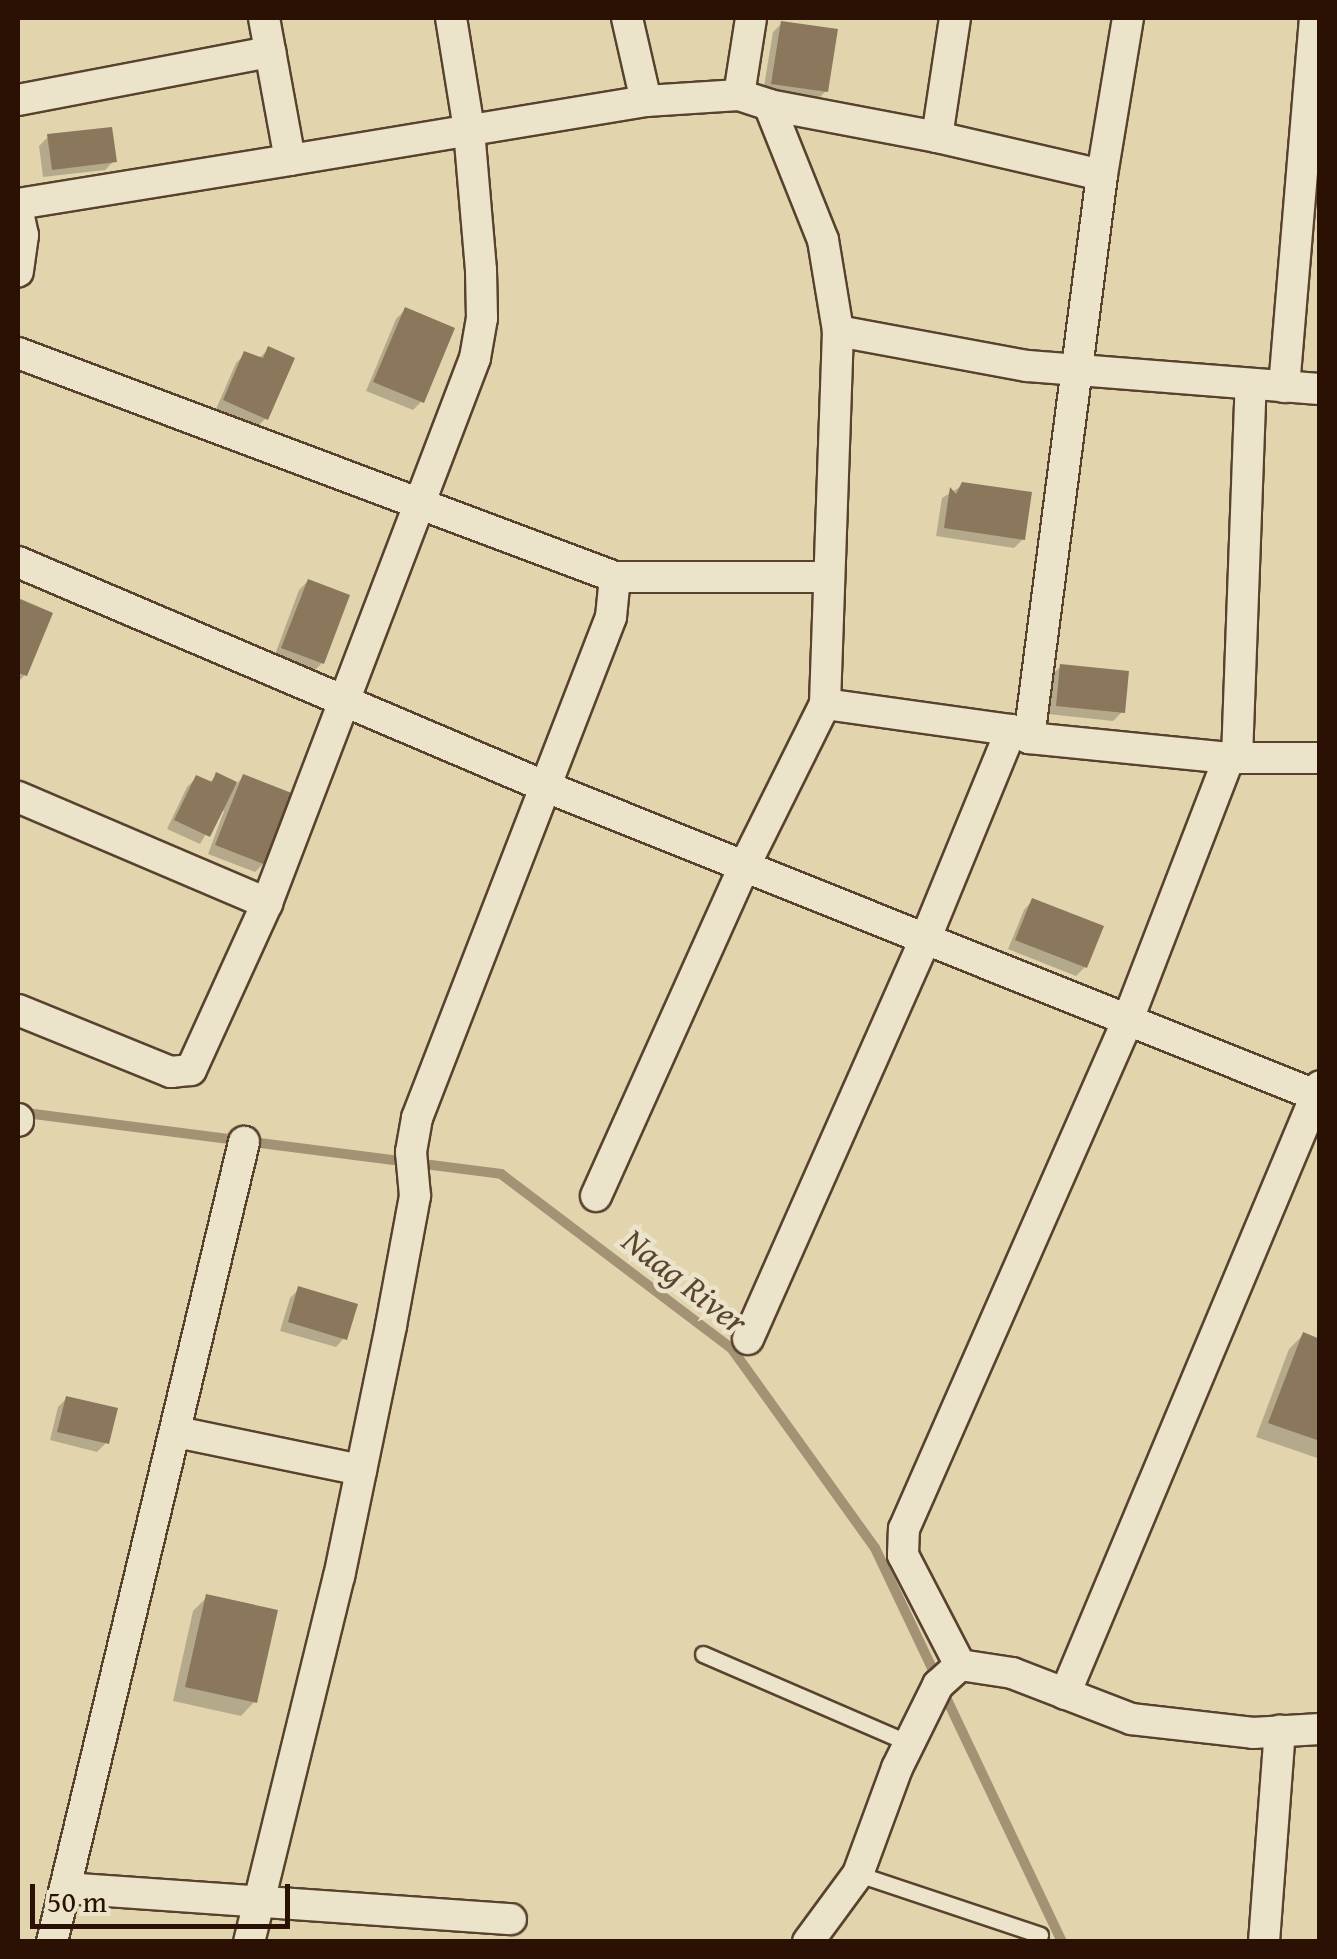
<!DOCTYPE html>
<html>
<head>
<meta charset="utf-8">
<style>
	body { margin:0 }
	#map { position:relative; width:1337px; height:1959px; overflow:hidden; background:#e2d5ae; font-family:"Gentium Book Plus",serif }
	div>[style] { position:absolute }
	.shadow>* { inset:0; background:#0003 }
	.stream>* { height:10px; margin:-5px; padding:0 5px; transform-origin:5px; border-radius:5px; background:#a39274 }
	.building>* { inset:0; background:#8a775c }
	.roads { filter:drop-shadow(2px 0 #58422e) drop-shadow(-2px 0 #58422e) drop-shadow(0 2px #58422e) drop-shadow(0 -2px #58422e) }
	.lane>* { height:15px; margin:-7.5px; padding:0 7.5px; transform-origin:7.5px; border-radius:7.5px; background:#ece4ca }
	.street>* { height:30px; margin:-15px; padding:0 15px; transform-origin:15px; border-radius:15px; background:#ece4ca }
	span { translate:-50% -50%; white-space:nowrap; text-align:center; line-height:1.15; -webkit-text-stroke:9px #ece4ca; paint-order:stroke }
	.water-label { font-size:35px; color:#5a4531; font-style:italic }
	.frame { position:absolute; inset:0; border:20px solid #2a1104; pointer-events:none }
	.scale { position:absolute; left:30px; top:1884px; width:260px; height:45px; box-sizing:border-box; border:5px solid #2a1104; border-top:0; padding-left:12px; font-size:30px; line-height:35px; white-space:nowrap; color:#2a1104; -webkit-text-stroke:8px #ece4ca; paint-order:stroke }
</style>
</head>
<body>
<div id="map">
	<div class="shadow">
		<i style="clip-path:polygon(782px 23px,826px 91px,817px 100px,763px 92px,773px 32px)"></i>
		<i style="clip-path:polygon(48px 137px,114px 161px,105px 170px,43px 177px,39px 146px)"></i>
		<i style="clip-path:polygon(405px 310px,422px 401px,413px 410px,366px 391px,396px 319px)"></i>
		<i style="clip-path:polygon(269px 349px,266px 418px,257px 427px,216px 409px,236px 363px,245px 354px,258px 359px)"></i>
		<i style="clip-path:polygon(963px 485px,1023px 539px,1014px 548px,936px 536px,942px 498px)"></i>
		<i style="clip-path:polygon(308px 581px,322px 663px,313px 672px,274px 657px,299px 590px)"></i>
		<i style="clip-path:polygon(18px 601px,49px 614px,25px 675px,18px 682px)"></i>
		<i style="clip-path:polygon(1061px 666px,1122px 712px,1113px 721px,1048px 714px,1052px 675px)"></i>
		<i style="clip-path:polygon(217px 775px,236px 784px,243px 777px,264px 863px,255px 872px,208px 854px,224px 811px,220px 810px,200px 844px,167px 829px,187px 787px,196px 778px,209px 783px)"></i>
		<i style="clip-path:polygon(1032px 901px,1085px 967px,1076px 976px,1008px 949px,1024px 910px)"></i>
		<i style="clip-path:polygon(299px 1289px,344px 1338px,336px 1347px,280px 1331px,290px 1298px)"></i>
		<i style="clip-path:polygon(1303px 1335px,1320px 1342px,1320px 1459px,1256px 1437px,1289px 1349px)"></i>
		<i style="clip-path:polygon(67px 1398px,106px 1443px,97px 1452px,50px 1440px,58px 1407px)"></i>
		<i style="clip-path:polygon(207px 1597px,254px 1702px,241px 1716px,173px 1701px,193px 1611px)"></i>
	</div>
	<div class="stream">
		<i style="left:18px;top:1112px;width:487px;rotate:7.3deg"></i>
		<i style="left:501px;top:1174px;width:290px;rotate:37.1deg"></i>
		<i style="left:732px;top:1349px;width:245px;rotate:54.3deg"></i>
		<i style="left:875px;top:1548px;width:436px;rotate:64.6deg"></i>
	</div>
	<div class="building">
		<i style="clip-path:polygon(781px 21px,838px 29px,828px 92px,771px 84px)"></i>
		<i style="clip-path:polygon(112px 127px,117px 162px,52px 170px,47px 134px)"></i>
		<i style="clip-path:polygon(405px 307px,455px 328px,424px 403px,373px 382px)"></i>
		<i style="clip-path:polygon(268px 346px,295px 358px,268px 420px,223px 400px,244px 351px,263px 358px)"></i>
		<i style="clip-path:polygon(962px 482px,1032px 492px,1025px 540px,944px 528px,950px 487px,956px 494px)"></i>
		<i style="clip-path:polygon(308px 579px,350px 595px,324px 664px,281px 648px)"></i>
		<i style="clip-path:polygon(18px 598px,53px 613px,27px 676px,18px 673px)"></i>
		<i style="clip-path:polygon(1060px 664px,1129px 671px,1125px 713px,1056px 706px)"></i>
		<i style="clip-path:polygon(216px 772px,237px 782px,210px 837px,174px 820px,196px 775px,212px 782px)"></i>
		<i style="clip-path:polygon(243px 774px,294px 794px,266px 865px,215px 845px)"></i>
		<i style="clip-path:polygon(1032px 898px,1104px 926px,1087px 968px,1015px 940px)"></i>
		<i style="clip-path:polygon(298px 1286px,358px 1304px,347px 1340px,288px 1322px)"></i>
		<i style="clip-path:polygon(1303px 1332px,1320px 1339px,1320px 1441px,1268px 1423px)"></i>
		<i style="clip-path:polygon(66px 1396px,118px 1408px,109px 1444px,57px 1432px)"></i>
		<i style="clip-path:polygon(206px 1594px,278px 1610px,257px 1703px,185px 1687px)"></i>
	</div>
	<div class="roads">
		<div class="lane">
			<i style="left:703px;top:1654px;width:224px;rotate:23.4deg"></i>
			<i style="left:858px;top:1874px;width:192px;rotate:18.5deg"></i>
		</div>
		<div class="street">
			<i style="left:264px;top:18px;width:144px;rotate:79.6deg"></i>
			<i style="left:290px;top:160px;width:361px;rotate:-9.4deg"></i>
			<i style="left:646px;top:101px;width:93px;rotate:-3.7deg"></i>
			<i style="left:739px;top:95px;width:32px;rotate:18deg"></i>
			<i style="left:769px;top:105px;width:145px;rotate:68.2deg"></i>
			<i style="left:823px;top:240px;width:92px;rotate:80.6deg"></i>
			<i style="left:838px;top:331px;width:192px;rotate:10.5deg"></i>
			<i style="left:1027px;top:366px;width:294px;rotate:4.5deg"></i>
			<i style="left:627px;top:18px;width:85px;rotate:77.1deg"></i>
			<i style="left:739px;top:95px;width:78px;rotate:-81.1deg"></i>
			<i style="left:18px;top:100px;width:257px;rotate:-10.8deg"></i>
			<i style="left:769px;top:105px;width:171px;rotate:10.8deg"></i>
			<i style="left:937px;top:137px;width:169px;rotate:13deg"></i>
			<i style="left:1102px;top:175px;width:159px;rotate:-80.6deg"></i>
			<i style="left:937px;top:137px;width:120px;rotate:-81.4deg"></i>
			<i style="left:18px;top:204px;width:276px;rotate:-9.2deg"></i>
			<i style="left:18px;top:212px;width:24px;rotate:78deg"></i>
			<i style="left:23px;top:235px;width:37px;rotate:98deg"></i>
			<i style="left:838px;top:331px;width:373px;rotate:92deg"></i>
			<i style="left:825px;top:704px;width:188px;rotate:8deg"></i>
			<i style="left:1011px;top:730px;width:20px;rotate:24deg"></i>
			<i style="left:1029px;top:738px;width:201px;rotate:5.7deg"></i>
			<i style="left:1229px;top:758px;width:91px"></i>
			<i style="left:18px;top:353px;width:638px;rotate:20.57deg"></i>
			<i style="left:615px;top:577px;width:40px;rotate:95.7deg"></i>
			<i style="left:611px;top:617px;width:537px;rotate:111.17deg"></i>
			<i style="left:417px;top:1118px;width:35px;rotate:100deg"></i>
			<i style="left:411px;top:1152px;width:44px;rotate:84.8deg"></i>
			<i style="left:415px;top:1196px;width:132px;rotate:100.5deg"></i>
			<i style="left:391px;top:1326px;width:255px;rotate:101.7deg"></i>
			<i style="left:339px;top:1576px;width:377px;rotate:103.8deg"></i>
			<i style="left:1284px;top:387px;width:370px;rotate:-85.2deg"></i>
			<i style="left:18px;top:562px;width:572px;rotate:23.07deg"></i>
			<i style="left:544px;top:786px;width:836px;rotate:21.84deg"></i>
			<i style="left:615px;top:577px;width:214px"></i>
			<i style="left:1029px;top:738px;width:568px;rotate:-82.61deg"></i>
			<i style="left:1237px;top:758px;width:373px;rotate:-87.9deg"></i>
			<i style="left:18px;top:797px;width:271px;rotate:23.1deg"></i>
			<i style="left:18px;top:1010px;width:165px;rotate:22.1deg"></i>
			<i style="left:171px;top:1072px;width:20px;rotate:-6deg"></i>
			<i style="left:191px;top:1070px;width:183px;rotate:-65.5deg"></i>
			<i style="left:267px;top:903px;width:583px;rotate:-69.11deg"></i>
			<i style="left:475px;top:358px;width:41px;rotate:-80.1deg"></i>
			<i style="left:482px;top:318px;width:48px;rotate:-91.2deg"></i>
			<i style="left:481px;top:270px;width:142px;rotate:-94.9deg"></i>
			<i style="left:469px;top:129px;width:112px;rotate:-99.2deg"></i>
			<i style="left:18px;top:1121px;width:2px;rotate:-90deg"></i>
			<i style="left:596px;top:1196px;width:361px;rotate:-65.8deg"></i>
			<i style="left:744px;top:867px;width:182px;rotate:-63.6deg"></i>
			<i style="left:748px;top:1339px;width:436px;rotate:-66.1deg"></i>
			<i style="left:925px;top:940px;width:227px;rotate:-67.7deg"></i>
			<i style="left:177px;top:1432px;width:188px;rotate:11.7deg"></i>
			<i style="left:960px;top:1665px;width:124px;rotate:-117.4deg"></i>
			<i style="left:903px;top:1555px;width:26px;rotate:-88deg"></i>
			<i style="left:904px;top:1529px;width:554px;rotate:-66.26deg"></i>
			<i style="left:1127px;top:1022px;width:283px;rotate:-68.9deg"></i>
			<i style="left:1065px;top:1694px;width:659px;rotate:-67.25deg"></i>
			<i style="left:65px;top:1888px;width:447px;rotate:4deg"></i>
			<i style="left:52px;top:1942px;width:823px;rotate:-76.5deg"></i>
			<i style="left:808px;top:1942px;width:84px;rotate:-53.7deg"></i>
			<i style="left:858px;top:1874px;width:113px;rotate:-69.8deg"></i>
			<i style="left:897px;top:1768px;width:93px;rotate:-63.7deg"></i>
			<i style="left:938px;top:1685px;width:30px;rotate:-42deg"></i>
			<i style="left:960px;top:1665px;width:53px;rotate:8.7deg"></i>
			<i style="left:1012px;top:1673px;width:128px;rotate:21.1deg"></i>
			<i style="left:1131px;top:1719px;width:123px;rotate:6.5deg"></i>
			<i style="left:1253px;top:1733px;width:67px;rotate:-3.4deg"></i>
			<i style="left:1264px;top:1942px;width:212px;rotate:-85.7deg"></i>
		</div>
	</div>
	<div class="water-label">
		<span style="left:685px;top:1281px;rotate:38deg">Naag River</span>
	</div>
	<div class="frame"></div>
	<div class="scale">50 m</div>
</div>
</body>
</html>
